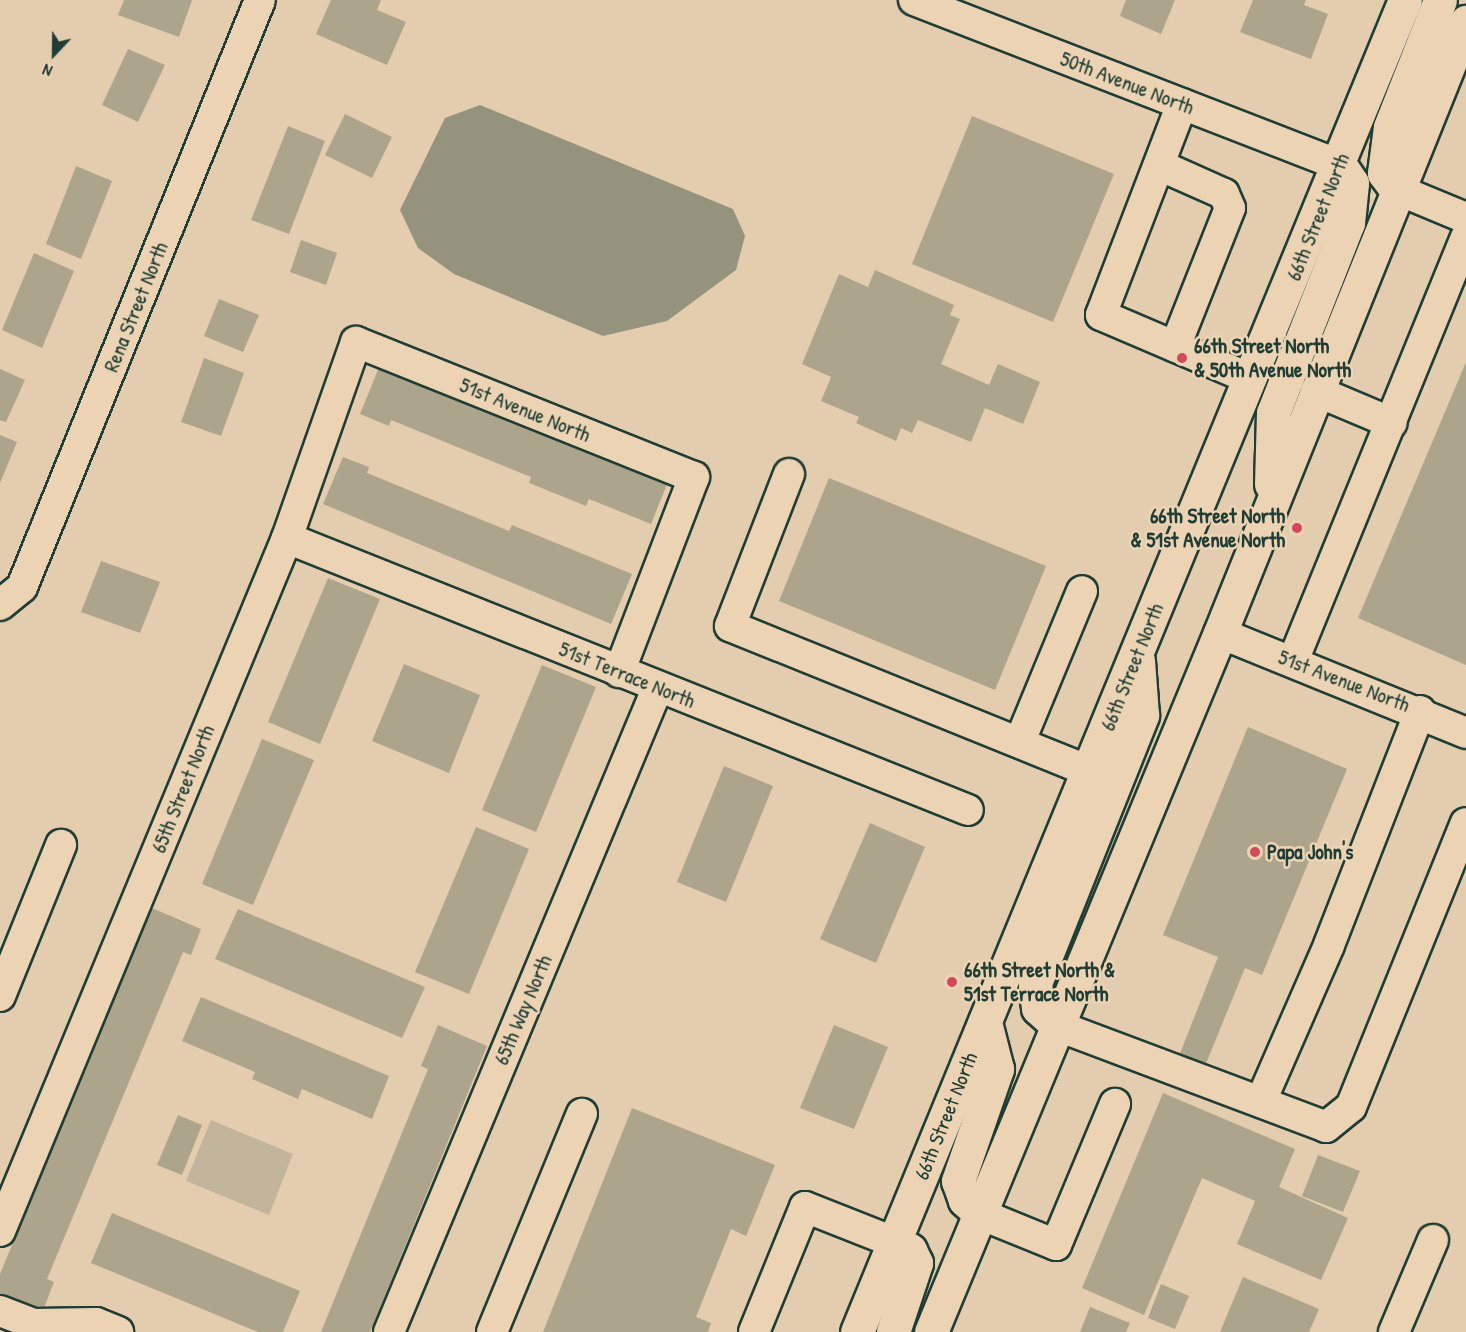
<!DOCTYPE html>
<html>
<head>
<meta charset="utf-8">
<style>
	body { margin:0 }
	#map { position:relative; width:1466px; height:1332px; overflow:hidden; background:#e4cdaf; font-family:"Patrick Hand",sans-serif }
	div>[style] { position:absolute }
	.green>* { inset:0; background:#c3b59b }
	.water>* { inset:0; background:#95937e }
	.building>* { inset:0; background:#ada48c }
	.roads { filter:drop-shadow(2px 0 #1f3d34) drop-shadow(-2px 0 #1f3d34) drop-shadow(0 2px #1f3d34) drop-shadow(0 -2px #1f3d34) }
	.minor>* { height:30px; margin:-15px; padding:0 15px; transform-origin:15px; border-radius:15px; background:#ecd3b4 }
	.major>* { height:33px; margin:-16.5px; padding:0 16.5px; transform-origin:16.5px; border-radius:16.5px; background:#ecd3b4 }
	.dots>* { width:16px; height:16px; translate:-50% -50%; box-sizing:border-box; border:3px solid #ecd3b4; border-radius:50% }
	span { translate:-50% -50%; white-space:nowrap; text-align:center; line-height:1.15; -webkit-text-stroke:5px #ecd3b4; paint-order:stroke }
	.street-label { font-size:21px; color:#1f3d34 }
	.poi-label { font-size:21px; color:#1f3d34; font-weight:700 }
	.left { translate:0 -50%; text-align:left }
	.right { translate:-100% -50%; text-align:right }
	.north { position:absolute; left:24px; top:24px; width:60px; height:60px; -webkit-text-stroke:4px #ecd3b4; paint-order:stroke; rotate:202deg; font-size:16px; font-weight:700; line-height:24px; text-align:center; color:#1f3d34 }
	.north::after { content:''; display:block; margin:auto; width:21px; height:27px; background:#1f3d34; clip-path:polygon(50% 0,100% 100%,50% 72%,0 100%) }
</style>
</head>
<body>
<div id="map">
	<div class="green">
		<i style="clip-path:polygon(211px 1120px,293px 1154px,269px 1215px,186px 1181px)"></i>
	</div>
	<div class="water">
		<i style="clip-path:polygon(480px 105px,733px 209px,745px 236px,736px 270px,667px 321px,603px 336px,454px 274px,418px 248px,400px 210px,445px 118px)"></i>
	</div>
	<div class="building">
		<i style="clip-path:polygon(124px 0,192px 0,179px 37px,118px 15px)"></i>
		<i style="clip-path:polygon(331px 0,381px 0,377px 10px,406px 22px,387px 65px,316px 34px)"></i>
		<i style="clip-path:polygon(1126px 0,1175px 0,1161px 34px,1120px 16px)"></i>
		<i style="clip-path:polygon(1253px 0,1306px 0,1304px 5px,1328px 14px,1311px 59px,1240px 32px)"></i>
		<i style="clip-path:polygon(128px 49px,165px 65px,138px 122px,102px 105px)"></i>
		<i style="clip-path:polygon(345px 114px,392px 137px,372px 178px,325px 155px)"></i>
		<i style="clip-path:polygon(972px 116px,1114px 174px,1053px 322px,912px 264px)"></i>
		<i style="clip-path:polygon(288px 126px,325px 141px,289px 234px,251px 220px)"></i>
		<i style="clip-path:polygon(76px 166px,112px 181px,81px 259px,46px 244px)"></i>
		<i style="clip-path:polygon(301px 240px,337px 253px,326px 285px,290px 272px)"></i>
		<i style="clip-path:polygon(34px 253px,74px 271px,42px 348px,2px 330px)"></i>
		<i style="clip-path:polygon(875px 270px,954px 305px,950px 315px,960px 319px,941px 364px,989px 385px,998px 364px,1040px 382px,1023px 424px,985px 408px,971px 442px,918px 420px,912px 433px,901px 428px,896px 441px,856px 423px,859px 417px,821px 401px,831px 377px,802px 364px,839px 274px,868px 287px)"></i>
		<i style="clip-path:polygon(219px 299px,259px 315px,243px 352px,204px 336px)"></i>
		<i style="clip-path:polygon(204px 358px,244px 373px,221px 436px,181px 422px)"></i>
		<i style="clip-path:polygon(1466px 362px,1466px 665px,1358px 618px)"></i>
		<i style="clip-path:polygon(380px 365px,668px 482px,651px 524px,589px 499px,586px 506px,529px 483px,531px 477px,391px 420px,389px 426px,360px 414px)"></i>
		<i style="clip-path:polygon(0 369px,25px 380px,6px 422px,0 420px)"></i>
		<i style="clip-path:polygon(0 435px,17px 442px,0 483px)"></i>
		<i style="clip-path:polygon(343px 457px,369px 467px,367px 473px,509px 531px,512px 525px,632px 574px,611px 624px,323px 504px)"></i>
		<i style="clip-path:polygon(829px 478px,1046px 566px,995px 690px,779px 601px)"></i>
		<i style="clip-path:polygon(101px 561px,160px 582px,140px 633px,81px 612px)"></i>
		<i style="clip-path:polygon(328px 578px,380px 599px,320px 744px,268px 722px)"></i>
		<i style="clip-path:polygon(404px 664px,480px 695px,449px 773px,372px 741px)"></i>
		<i style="clip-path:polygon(542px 665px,596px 687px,536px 832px,482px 810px)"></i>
		<i style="clip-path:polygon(1248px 727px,1347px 769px,1262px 975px,1245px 968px,1205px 1066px,1179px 1056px,1218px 957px,1163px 935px)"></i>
		<i style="clip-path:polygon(262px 739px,314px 760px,253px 905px,202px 884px)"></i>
		<i style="clip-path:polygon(724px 766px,773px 786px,726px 902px,677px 882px)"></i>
		<i style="clip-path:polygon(870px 823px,925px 847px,876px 963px,820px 939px)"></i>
		<i style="clip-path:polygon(476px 827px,529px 849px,469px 994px,415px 972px)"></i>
		<i style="clip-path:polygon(152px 908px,201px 929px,191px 955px,183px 952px,47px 1279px,54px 1282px,42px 1313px,0 1296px,0 1274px)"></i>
		<i style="clip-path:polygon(238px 909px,425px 987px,402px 1038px,215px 959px)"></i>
		<i style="clip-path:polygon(201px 997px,389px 1076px,372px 1119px,302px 1089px,298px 1099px,252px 1079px,255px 1072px,182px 1041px)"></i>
		<i style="clip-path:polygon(438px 1025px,487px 1046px,370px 1332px,321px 1332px,428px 1069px,421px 1066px)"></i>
		<i style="clip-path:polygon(834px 1025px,888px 1047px,854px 1129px,800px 1108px)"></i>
		<i style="clip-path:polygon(1163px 1093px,1295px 1149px,1279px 1187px,1348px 1218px,1321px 1280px,1237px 1244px,1255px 1201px,1202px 1178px,1144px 1315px,1082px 1288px)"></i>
		<i style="clip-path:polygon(632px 1108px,775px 1165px,746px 1236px,731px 1229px,696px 1317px,711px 1323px,708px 1332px,543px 1332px)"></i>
		<i style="clip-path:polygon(178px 1115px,202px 1125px,182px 1175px,157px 1165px)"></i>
		<i style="clip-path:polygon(1318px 1155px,1360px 1171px,1343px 1212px,1302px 1196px)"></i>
		<i style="clip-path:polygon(112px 1213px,300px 1291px,283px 1332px,258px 1332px,91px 1263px)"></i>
		<i style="clip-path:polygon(1243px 1277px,1319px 1309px,1309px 1332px,1220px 1332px)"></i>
		<i style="clip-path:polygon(1161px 1284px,1189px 1296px,1175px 1329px,1148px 1318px)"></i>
		<i style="clip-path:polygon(1090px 1307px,1130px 1323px,1126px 1332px,1080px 1332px)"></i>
	</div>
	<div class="roads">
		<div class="minor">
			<i style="left:914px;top:0;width:457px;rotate:21.2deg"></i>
			<i style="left:1182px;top:104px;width:226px;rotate:111deg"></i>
			<i style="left:1101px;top:315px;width:163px;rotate:23.1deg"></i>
			<i style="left:1159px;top:165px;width:71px;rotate:24deg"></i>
			<i style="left:1224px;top:194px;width:15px;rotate:67deg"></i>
			<i style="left:1230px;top:208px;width:149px;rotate:111.6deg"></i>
			<i style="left:1396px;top:189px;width:76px;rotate:22.5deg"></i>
			<i style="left:1316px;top:391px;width:82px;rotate:22.8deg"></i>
			<i style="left:789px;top:474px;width:163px;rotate:111.2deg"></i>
			<i style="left:730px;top:626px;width:387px;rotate:22deg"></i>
			<i style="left:287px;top:538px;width:733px;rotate:21.77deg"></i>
			<i style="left:0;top:605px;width:28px;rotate:-39deg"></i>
			<i style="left:22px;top:587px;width:633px;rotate:-67.93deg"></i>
			<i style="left:1220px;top:633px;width:266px;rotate:22.1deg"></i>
			<i style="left:1293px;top:661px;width:457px;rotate:-67.8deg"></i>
			<i style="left:1020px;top:741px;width:162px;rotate:-67.5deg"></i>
			<i style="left:0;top:996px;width:163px;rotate:-68deg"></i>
			<i style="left:1058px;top:1026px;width:286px;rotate:20.6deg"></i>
			<i style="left:1326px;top:1127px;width:32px;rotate:-39deg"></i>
			<i style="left:1351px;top:1107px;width:306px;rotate:-68deg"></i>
			<i style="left:1261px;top:1101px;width:170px;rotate:-66.4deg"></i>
			<i style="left:1329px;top:945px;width:251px;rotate:-68.7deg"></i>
			<i style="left:980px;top:1214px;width:82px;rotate:22.2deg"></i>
			<i style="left:1056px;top:1245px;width:153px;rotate:-67.3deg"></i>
			<i style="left:0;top:1231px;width:750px;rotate:-67.5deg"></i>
			<i style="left:287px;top:538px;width:208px;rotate:-70.6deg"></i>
			<i style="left:356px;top:342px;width:364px;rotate:21.8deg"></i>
			<i style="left:694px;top:477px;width:209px;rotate:111deg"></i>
			<i style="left:0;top:1311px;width:36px;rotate:21deg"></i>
			<i style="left:34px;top:1324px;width:62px;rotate:-0.9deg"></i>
			<i style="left:96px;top:1323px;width:24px;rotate:22deg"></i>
			<i style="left:389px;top:1332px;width:697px;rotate:-67.37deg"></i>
			<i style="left:492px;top:1332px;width:236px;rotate:-67.6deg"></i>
			<i style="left:754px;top:1332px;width:135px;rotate:-67.8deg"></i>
			<i style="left:805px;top:1207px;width:96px;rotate:21.5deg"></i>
			<i style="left:1394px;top:1332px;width:100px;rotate:-67deg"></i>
		</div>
		<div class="major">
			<i style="left:1396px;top:189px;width:20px;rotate:-127deg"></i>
			<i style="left:1384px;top:173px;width:46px;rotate:-82.6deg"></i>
			<i style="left:1390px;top:127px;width:136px;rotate:-68.5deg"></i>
			<i style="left:1271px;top:484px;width:71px;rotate:-88.4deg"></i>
			<i style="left:1273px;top:413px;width:204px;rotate:-68.5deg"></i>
			<i style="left:1348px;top:223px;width:40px;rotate:-84.3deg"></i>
			<i style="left:1352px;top:183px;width:22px;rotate:-124deg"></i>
			<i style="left:1058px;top:1026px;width:27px;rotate:-138deg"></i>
			<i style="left:1038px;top:1008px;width:25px;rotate:-97deg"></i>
			<i style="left:1035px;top:983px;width:289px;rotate:-68.2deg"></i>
			<i style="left:1142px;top:715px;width:55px;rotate:-94.2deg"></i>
			<i style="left:980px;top:1214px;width:21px;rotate:-137deg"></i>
			<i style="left:965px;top:1200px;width:20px;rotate:-110deg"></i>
			<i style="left:958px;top:1181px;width:119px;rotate:-70.8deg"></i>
			<i style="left:997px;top:1069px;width:49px;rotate:-104.3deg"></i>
			<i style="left:857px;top:1332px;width:1440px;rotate:-67.64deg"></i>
			<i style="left:893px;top:1332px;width:73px;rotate:-71.6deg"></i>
			<i style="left:916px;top:1263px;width:14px;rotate:-115deg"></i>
			<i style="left:910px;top:1250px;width:18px;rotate:-153deg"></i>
			<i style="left:931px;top:1332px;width:756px;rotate:-67.54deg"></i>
			<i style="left:1220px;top:633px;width:659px;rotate:-68.07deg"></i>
		</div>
	</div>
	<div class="dots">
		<i style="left:1182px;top:358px;background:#d1495b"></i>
		<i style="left:1297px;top:528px;background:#d1495b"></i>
		<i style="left:1255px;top:852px;background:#d1495b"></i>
		<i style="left:952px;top:982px;background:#d1495b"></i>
	</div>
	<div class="street-label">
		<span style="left:1127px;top:83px;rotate:21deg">50th Avenue North</span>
		<span style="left:1318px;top:217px;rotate:-68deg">66th Street North</span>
		<span style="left:136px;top:307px;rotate:-68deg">Rena Street North</span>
		<span style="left:525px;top:410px;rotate:22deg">51st Avenue North</span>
		<span style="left:1132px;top:667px;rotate:-68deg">66th Street North</span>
		<span style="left:627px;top:675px;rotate:22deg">51st Terrace North</span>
		<span style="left:1344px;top:681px;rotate:21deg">51st Avenue North</span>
		<span style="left:183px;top:789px;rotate:-68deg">65th Street North</span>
		<span style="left:523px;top:1010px;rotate:-67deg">65th Way North</span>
		<span style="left:946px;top:1116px;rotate:-68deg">66th Street North</span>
	</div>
	<div class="poi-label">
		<span class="left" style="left:1194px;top:358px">66th Street North<br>&amp; 50th Avenue North</span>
		<span class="right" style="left:1285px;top:528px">66th Street North<br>&amp; 51st Avenue North</span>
		<span class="left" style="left:1267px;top:852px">Papa John's</span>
		<span class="left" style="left:964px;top:982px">66th Street North &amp;<br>51st Terrace North</span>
	</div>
	<div class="north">N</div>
</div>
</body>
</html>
